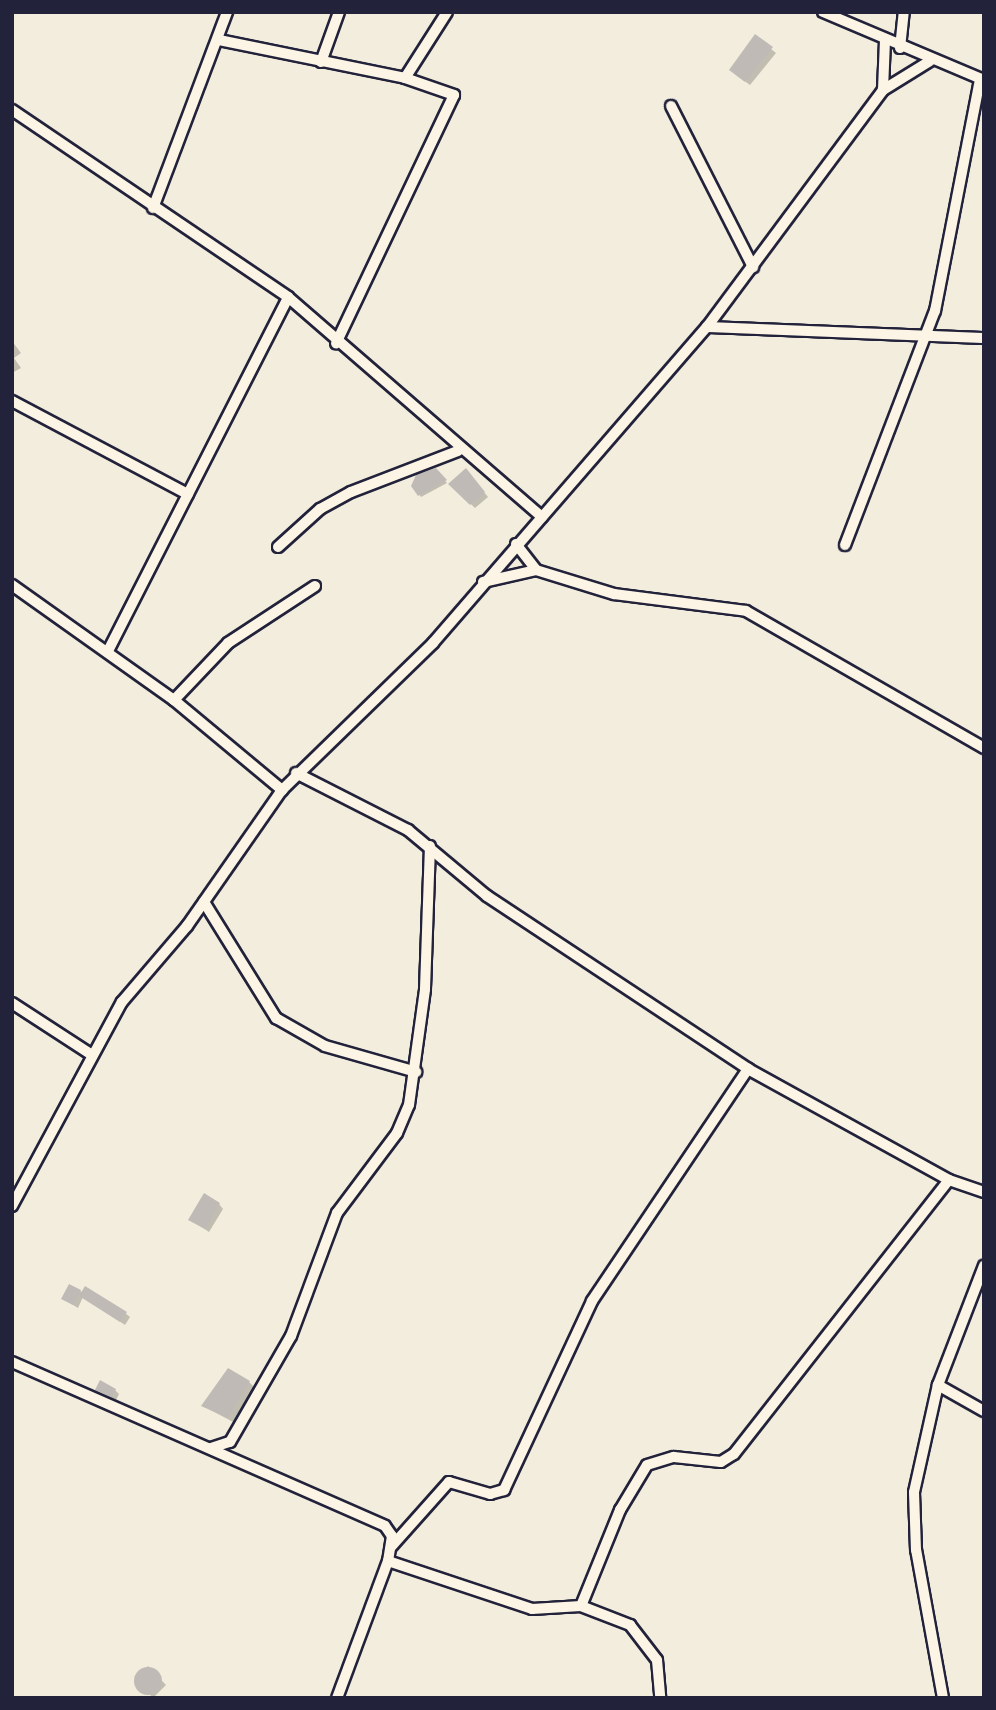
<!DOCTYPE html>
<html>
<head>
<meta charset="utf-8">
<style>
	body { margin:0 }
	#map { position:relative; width:996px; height:1710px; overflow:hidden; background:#f3edde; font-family:Kalam,sans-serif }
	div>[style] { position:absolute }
	.shadow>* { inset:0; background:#0003 }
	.building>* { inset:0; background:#bfbab6 }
	.round { border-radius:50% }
	.roads { filter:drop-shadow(2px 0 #22223b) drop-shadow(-2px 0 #22223b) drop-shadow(0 2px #22223b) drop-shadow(0 -2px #22223b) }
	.minor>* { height:10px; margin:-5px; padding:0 5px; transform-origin:5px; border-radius:5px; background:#fcf5e5 }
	span { translate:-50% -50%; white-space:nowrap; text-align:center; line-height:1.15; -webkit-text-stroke:5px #fcf5e5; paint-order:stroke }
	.frame { position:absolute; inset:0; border:14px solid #22223b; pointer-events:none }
</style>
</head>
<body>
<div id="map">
	<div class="shadow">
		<i style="clip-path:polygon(755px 36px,776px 53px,750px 85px,735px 74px)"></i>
		<i style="clip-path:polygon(12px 341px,21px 353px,14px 358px,21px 368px,12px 373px)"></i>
		<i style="clip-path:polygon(436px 470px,447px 483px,421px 497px,413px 485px)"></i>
		<i style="clip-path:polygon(470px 475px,488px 497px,475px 508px,450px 484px)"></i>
		<i style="clip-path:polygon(219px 1204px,223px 1209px,209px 1232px,191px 1220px)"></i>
		<i style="clip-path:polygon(80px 1291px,125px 1313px,130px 1317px,125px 1325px,83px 1297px,78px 1308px,63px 1299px)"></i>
		<i style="clip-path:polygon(249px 1382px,256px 1389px,235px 1423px,203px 1406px)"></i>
		<i style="clip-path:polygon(97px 1390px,115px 1390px,119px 1394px,116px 1400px)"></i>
		<i style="clip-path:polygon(148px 1666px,166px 1685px,153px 1698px,135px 1678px)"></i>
	</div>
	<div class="building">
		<i style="clip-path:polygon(755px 34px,773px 47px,745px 82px,729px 70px)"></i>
		<i style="clip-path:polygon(436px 468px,447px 480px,418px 496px,411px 486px,416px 475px)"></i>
		<i style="clip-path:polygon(466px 468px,485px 492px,470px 505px,448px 484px)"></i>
		<i style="clip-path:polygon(204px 1193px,220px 1203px,205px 1229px,188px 1220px)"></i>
		<i style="clip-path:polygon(69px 1284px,81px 1290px,73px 1305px,61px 1299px)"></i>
		<i style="clip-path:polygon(85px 1286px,127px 1312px,120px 1322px,79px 1296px)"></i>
		<i style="clip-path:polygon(228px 1368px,250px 1381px,228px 1418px,201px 1406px)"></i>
		<i style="clip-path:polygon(100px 1380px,116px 1389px,112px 1397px,95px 1390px)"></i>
		<i class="round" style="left:134px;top:1667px;width:28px;height:28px"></i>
	</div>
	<div class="roads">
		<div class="minor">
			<i style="left:823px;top:12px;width:175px;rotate:22.9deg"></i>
			<i style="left:219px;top:40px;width:190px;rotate:11.5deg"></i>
			<i style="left:405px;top:78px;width:52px;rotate:19.1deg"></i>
			<i style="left:454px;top:95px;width:275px;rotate:115.4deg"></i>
			<i style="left:900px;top:48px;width:36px;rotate:-84deg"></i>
			<i style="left:321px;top:62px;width:53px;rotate:-70.2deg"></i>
			<i style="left:405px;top:78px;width:78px;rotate:-57.5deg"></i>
			<i style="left:883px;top:90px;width:50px;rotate:-87.7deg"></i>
			<i style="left:671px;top:106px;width:181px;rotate:63deg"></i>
			<i style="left:12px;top:110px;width:333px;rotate:34.1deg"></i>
			<i style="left:288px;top:297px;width:336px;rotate:40.9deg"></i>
			<i style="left:153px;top:208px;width:210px;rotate:-69.3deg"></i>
			<i style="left:707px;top:327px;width:277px;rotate:2.3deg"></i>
			<i style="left:12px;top:401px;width:199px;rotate:27.9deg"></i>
			<i style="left:516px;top:544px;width:33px;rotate:52deg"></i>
			<i style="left:845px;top:545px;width:251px;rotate:-69deg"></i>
			<i style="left:935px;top:311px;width:236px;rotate:-79deg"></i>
			<i style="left:278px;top:547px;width:57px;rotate:-42.1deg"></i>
			<i style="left:320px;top:509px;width:35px;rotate:-29deg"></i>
			<i style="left:351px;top:492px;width:115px;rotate:-21deg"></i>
			<i style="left:483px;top:582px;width:54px;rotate:-12.8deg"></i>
			<i style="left:536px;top:570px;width:82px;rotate:17.1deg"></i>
			<i style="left:614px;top:594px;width:133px;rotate:7.3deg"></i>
			<i style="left:746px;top:611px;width:275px;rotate:29.9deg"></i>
			<i style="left:12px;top:585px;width:199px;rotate:35.4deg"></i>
			<i style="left:174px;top:700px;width:141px;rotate:39.8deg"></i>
			<i style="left:108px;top:651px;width:397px;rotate:-63deg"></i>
			<i style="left:174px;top:700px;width:79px;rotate:-46.5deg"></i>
			<i style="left:228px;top:643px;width:104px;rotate:-33.2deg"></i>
			<i style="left:296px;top:773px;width:126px;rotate:27deg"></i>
			<i style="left:408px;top:830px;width:103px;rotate:39.9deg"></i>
			<i style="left:487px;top:896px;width:313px;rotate:33.5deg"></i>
			<i style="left:748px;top:1069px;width:230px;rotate:28.9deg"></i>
			<i style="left:949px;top:1180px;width:37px;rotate:19deg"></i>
			<i style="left:204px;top:902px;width:137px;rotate:58.2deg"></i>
			<i style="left:276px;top:1018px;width:56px;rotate:29.7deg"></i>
			<i style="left:325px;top:1046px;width:95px;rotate:15.9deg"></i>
			<i style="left:12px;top:1003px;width:95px;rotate:33deg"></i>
			<i style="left:12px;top:1206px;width:232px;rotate:-61.7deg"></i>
			<i style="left:122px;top:1002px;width:100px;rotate:-49.5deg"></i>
			<i style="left:187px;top:926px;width:166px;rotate:-55.1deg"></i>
			<i style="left:282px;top:790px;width:211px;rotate:-44.2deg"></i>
			<i style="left:433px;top:643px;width:418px;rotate:-49.1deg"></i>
			<i style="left:707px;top:327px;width:295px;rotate:-53.4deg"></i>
			<i style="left:883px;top:90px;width:55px;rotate:-31.7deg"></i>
			<i style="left:12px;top:1362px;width:407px;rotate:23.7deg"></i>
			<i style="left:385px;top:1526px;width:12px;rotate:55deg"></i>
			<i style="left:392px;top:1536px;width:25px;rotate:99deg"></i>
			<i style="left:388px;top:1561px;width:146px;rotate:110.4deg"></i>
			<i style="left:938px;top:1385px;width:53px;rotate:29.5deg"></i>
			<i style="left:211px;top:1448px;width:20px;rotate:-18deg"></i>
			<i style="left:230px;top:1442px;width:122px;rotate:-60.1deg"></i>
			<i style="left:291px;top:1336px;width:131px;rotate:-69.5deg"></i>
			<i style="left:337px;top:1213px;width:100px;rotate:-53.1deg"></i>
			<i style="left:397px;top:1133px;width:30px;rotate:-67deg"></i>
			<i style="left:409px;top:1105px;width:117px;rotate:-82.1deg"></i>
			<i style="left:425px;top:989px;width:143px;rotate:-88deg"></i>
			<i style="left:391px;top:1547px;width:87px;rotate:-48.3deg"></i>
			<i style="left:449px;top:1482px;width:43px;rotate:16.3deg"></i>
			<i style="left:490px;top:1494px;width:15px;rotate:-16deg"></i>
			<i style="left:504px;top:1490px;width:208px;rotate:-65deg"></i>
			<i style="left:592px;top:1301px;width:280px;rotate:-56.1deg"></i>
			<i style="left:388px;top:1561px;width:152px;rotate:18.4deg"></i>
			<i style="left:532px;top:1609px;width:49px;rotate:-3.5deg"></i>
			<i style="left:581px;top:1606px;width:53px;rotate:21.2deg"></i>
			<i style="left:630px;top:1625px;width:44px;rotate:52.4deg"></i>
			<i style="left:657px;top:1660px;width:38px;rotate:85deg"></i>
			<i style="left:581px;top:1606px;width:104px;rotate:-67.9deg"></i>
			<i style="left:620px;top:1510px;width:52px;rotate:-59deg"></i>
			<i style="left:647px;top:1465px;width:28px;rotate:-17deg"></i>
			<i style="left:674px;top:1457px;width:47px;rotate:6.1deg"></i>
			<i style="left:721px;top:1462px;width:15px;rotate:-32deg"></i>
			<i style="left:734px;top:1454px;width:348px;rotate:-51.9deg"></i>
			<i style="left:943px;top:1698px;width:150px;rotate:-100.3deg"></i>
			<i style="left:916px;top:1550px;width:58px;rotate:-92deg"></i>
			<i style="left:914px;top:1492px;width:110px;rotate:-77.4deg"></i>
			<i style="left:938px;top:1385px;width:128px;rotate:-68.9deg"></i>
		</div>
	</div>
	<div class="frame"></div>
</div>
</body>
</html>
